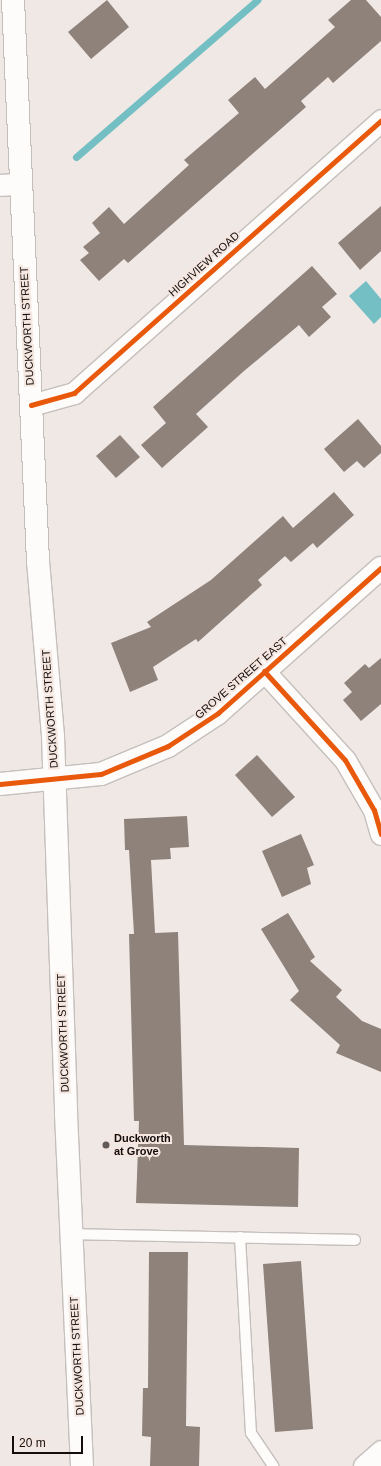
<!DOCTYPE html>
<html>
<head>
<meta charset="utf-8">
<style>
	body { margin:0 }
	#map { position:relative; width:381px; height:1466px; overflow:hidden; background:#f0e8e5; font-family:Helvetica,sans-serif }
	div>[style] { position:absolute }
	.water>* { inset:0; background:#73bfc3 }
	.stream>* { height:7px; margin:-3.5px; padding:0 3.5px; transform-origin:3.5px; border-radius:3.5px; background:#73bfc3 }
	.building>* { inset:0; background:#8e827a }
	.roads { filter:drop-shadow(1px 0 #c5bfbc) drop-shadow(-1px 0 #c5bfbc) drop-shadow(0 1px #c5bfbc) drop-shadow(0 -1px #c5bfbc) }
	.service>* { height:10px; margin:-5px; padding:0 5px; transform-origin:5px; border-radius:5px; background:#fdfcfb }
	.minor>* { height:21px; margin:-10.5px; padding:0 10.5px; transform-origin:10.5px; border-radius:10.5px; background:#fdfcfb }
	.tertiary>* { height:22px; margin:-11px; padding:0 11px; transform-origin:11px; border-radius:11px; background:#fdfcfb }
	.secondary>* { height:22px; margin:-11px; padding:0 11px; transform-origin:11px; border-radius:11px; background:#fdfcfb }
	.cycleway>* { height:5px; margin:-2.5px; padding:0 2.5px; transform-origin:2.5px; border-radius:2.5px; background:#e8590c }
	.dots>* { width:11px; height:11px; translate:-50% -50%; box-sizing:border-box; border:2px solid #f5e6e0; border-radius:50% }
	span { translate:-50% -50%; white-space:nowrap; text-align:center; line-height:1.15; -webkit-text-stroke:4px #f5e6e0; paint-order:stroke }
	.street-label { font-size:11px; color:#130e0c }
	.poi-label { font-size:11px; color:#130e0c; font-weight:700 }
	.left { translate:0 -50%; text-align:left }
	.scale { position:absolute; left:12px; top:1436px; width:71px; height:18px; box-sizing:border-box; border:2px solid #130e0c; border-top:0; padding-left:5px; font-size:12px; line-height:14px; white-space:nowrap; color:#130e0c; -webkit-text-stroke:3px #f5e6e0; paint-order:stroke }
</style>
</head>
<body>
<div id="map">
	<div class="water">
		<i style="clip-path:polygon(366px 281px,381px 299px,381px 317px,374px 324px,349px 296px)"></i>
	</div>
	<div class="stream">
		<i style="left:76px;top:157px;width:240px;rotate:-40.9deg"></i>
	</div>
	<div class="building">
		<i style="clip-path:polygon(107px 0,129px 27px,91px 59px,68px 32px)"></i>
		<i style="clip-path:polygon(351px 0,366px 0,381px 17px,381px 41px,333px 83px,328px 77px,301px 101px,306px 107px,128px 263px,124px 259px,99px 281px,80px 260px,89px 253px,83px 247px,100px 233px,92px 223px,109px 207px,124px 224px,189px 165px,184px 160px,239px 113px,228px 100px,255px 77px,265px 89px,335px 27px,328px 20px)"></i>
		<i style="clip-path:polygon(381px 206px,381px 251px,360px 270px,338px 243px)"></i>
		<i style="clip-path:polygon(312px 266px,337px 294px,322px 307px,331px 317px,309px 337px,299px 325px,244px 371px,196px 414px,208px 427px,162px 468px,141px 445px,166px 423px,153px 407px)"></i>
		<i style="clip-path:polygon(358px 419px,381px 446px,381px 453px,364px 468px,357px 461px,344px 472px,324px 449px)"></i>
		<i style="clip-path:polygon(120px 435px,140px 457px,116px 478px,96px 456px)"></i>
		<i style="clip-path:polygon(334px 492px,354px 515px,317px 548px,313px 543px,291px 562px,285px 556px,258px 580px,262px 585px,198px 642px,196px 639px,153px 667px,158px 680px,130px 692px,111px 643px,151px 627px,147px 622px,211px 580px,283px 516px,293px 528px)"></i>
		<i style="clip-path:polygon(381px 658px,381px 704px,361px 721px,343px 700px,352px 692px,344px 683px,365px 664px,369px 668px)"></i>
		<i style="clip-path:polygon(257px 755px,295px 797px,272px 817px,235px 775px)"></i>
		<i style="clip-path:polygon(187px 816px,189px 847px,170px 848px,171px 859px,151px 860px,155px 933px,178px 932px,184px 1145px,299px 1148px,298px 1207px,136px 1203px,139px 1121px,134px 1121px,129px 934px,134px 934px,129px 850px,125px 850px,124px 819px)"></i>
		<i style="clip-path:polygon(301px 834px,314px 865px,307px 868px,311px 884px,282px 897px,262px 851px)"></i>
		<i style="clip-path:polygon(288px 913px,315px 957px,310px 961px,342px 990px,336px 997px,362px 1021px,381px 1029px,381px 1072px,336px 1053px,340px 1045px,290px 1000px,299px 991px,261px 929px)"></i>
		<i style="clip-path:polygon(149px 1252px,188px 1252px,186px 1426px,200px 1427px,199px 1466px,150px 1466px,151px 1437px,142px 1436px,143px 1388px,148px 1388px)"></i>
		<i style="clip-path:polygon(301px 1261px,313px 1429px,275px 1432px,263px 1264px)"></i>
	</div>
	<div class="roads">
		<div class="service">
			<i style="left:71px;top:1234px;width:284px;rotate:1.2deg"></i>
			<i style="left:240px;top:1237px;width:196px;rotate:86.8deg"></i>
			<i style="left:251px;top:1433px;width:40px;rotate:56deg"></i>
		</div>
		<div class="minor">
			<i style="left:0;top:185px;width:21px;rotate:-3deg"></i>
			<i style="left:31px;top:405px;width:45px;rotate:-15.6deg"></i>
			<i style="left:74px;top:393px;width:411px;rotate:-41.6deg"></i>
			<i style="left:264px;top:671px;width:120px;rotate:47.7deg"></i>
			<i style="left:345px;top:760px;width:58px;rotate:59.9deg"></i>
			<i style="left:374px;top:810px;width:25px;rotate:74deg"></i>
			<i style="left:364px;top:1466px;width:23px;rotate:-41deg"></i>
		</div>
		<div class="tertiary">
			<i style="left:0;top:784px;width:101px;rotate:-5.7deg"></i>
			<i style="left:101px;top:774px;width:73px;rotate:-22.7deg"></i>
			<i style="left:168px;top:746px;width:60px;rotate:-33.4deg"></i>
			<i style="left:218px;top:713px;width:218px;rotate:-41.7deg"></i>
		</div>
		<div class="secondary">
			<i style="left:13px;top:0;width:562px;rotate:87.45deg"></i>
			<i style="left:38px;top:561px;width:176px;rotate:85.1deg"></i>
			<i style="left:53px;top:736px;width:378px;rotate:88deg"></i>
			<i style="left:66px;top:1114px;width:352px;rotate:87.4deg"></i>
		</div>
	</div>
	<div class="cycleway">
		<i style="left:31px;top:405px;width:45px;rotate:-15.6deg"></i>
		<i style="left:74px;top:393px;width:411px;rotate:-41.6deg"></i>
		<i style="left:264px;top:671px;width:120px;rotate:47.7deg"></i>
		<i style="left:345px;top:760px;width:58px;rotate:59.9deg"></i>
		<i style="left:374px;top:810px;width:25px;rotate:74deg"></i>
		<i style="left:0;top:784px;width:101px;rotate:-5.7deg"></i>
		<i style="left:101px;top:774px;width:73px;rotate:-22.7deg"></i>
		<i style="left:168px;top:746px;width:60px;rotate:-33.4deg"></i>
		<i style="left:218px;top:713px;width:218px;rotate:-41.7deg"></i>
	</div>
	<div class="dots">
		<i style="left:106px;top:1145px;background:#605a58"></i>
	</div>
	<div class="street-label">
		<span style="left:204px;top:264px;rotate:-42deg">HIGHVIEW ROAD</span>
		<span style="left:27px;top:326px;rotate:-93deg">DUCKWORTH STREET</span>
		<span style="left:241px;top:678px;rotate:-41deg">GROVE STREET EAST</span>
		<span style="left:50px;top:709px;rotate:-94deg">DUCKWORTH STREET</span>
		<span style="left:63px;top:1033px;rotate:-92deg">DUCKWORTH STREET</span>
		<span style="left:77px;top:1356px;rotate:-93deg">DUCKWORTH STREET</span>
	</div>
	<div class="poi-label">
		<span class="left" style="left:114px;top:1145px">Duckworth<br>at Grove</span>
	</div>
	<div class="scale">20 m</div>
</div>
</body>
</html>
